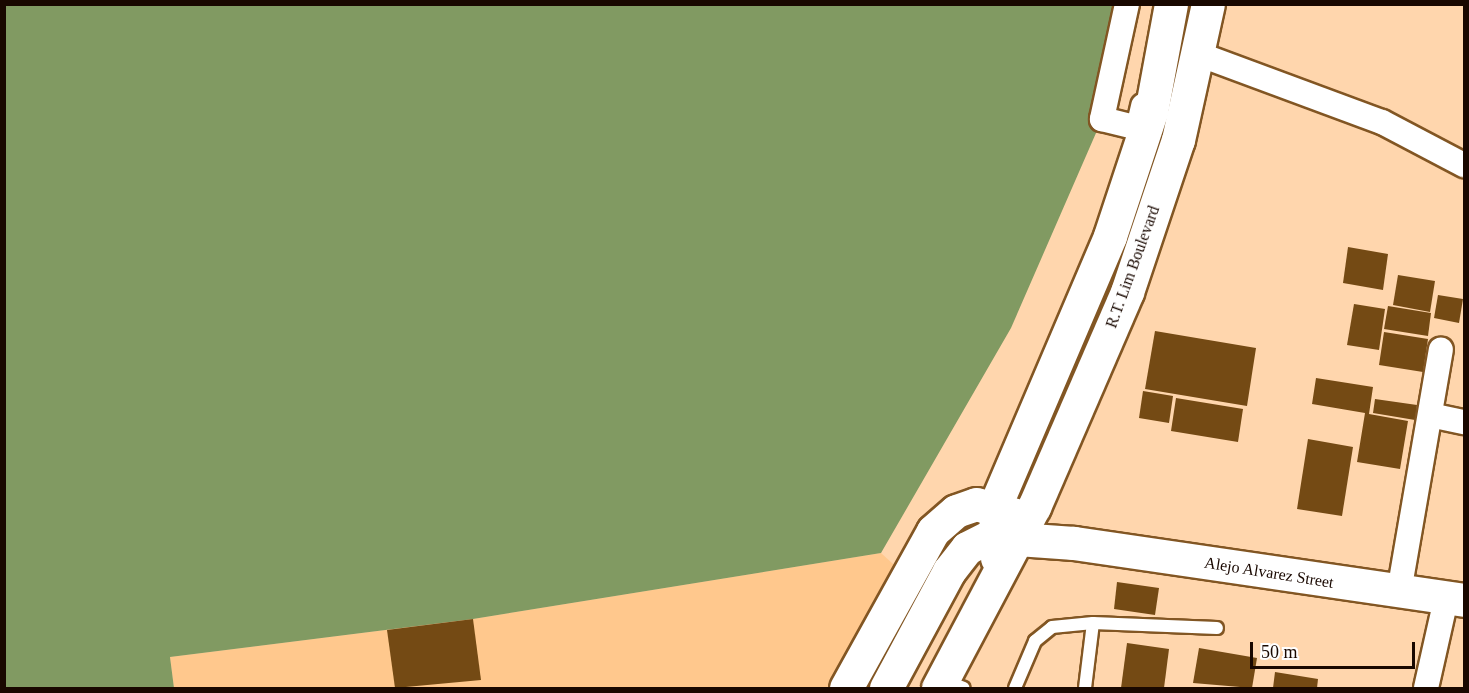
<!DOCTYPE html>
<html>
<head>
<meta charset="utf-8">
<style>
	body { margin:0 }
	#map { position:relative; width:1469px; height:693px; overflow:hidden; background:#ffd6ad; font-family:"Times New Roman",serif }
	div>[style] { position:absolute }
	.built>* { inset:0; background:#ffc88d }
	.water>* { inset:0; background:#819a62 }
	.building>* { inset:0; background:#744a14 }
	.roads { filter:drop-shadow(2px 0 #825623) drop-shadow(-2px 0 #825623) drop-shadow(0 2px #825623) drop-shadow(0 -2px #825623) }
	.lane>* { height:12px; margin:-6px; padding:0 6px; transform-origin:6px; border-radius:6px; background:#fff }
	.street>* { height:24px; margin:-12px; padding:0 12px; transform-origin:12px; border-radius:12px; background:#fff }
	.secondary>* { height:33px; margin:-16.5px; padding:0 16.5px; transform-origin:16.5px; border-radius:16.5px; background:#fff }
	span { translate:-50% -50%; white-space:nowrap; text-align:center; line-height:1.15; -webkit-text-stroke:6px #fff; paint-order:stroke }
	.street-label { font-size:16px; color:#190800 }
	.frame { position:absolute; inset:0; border:6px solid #190800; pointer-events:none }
	.scale { position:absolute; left:1250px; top:642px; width:165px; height:27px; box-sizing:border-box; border:3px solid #190800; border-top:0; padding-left:8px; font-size:18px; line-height:21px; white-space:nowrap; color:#190800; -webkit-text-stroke:4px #fff; paint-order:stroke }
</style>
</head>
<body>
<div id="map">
	<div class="built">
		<i style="clip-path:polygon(881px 553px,903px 573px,839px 688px,174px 688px,170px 657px,473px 619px)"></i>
	</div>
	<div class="water">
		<i style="clip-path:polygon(4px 5px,1123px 5px,1096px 133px,1011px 328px,881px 553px,473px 619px,170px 657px,174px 688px,5px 688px)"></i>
	</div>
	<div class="building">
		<i style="clip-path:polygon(1348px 247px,1388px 254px,1383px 290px,1343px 283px)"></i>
		<i style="clip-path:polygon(1398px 275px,1435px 281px,1430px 312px,1393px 305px)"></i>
		<i style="clip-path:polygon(1438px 295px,1463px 299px,1459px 323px,1434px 318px)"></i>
		<i style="clip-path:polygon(1354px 304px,1385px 309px,1379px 350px,1347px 345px)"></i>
		<i style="clip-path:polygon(1388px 306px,1431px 313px,1428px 336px,1384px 329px)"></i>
		<i style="clip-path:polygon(1155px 331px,1256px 348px,1247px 406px,1145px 389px)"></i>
		<i style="clip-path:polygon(1384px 332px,1428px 339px,1423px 372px,1379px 365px)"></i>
		<i style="clip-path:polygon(1316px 378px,1373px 387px,1369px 414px,1408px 421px,1400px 469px,1357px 462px,1365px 413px,1312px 404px)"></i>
		<i style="clip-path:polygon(1143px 391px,1173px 396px,1169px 423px,1139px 418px)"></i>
		<i style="clip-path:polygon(1176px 398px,1243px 409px,1238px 442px,1171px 431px)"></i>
		<i style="clip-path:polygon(1375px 399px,1417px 405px,1415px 420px,1373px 413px)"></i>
		<i style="clip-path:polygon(1308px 439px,1353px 447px,1342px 516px,1297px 509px)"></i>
		<i style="clip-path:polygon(1117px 582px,1159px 588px,1155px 615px,1114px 609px)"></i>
		<i style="clip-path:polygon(473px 619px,481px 680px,395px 688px,387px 630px)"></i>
		<i style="clip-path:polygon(1127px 643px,1169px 649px,1164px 688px,1121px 688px)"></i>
		<i style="clip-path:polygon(1199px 648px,1257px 658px,1252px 688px,1193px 683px)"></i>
		<i style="clip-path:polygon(1275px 672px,1318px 679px,1317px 688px,1273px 688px)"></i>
	</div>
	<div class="roads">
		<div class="lane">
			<i style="left:943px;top:680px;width:22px;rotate:21deg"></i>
			<i style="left:1015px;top:688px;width:51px;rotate:-66.9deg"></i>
			<i style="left:1035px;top:641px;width:22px;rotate:-39deg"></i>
			<i style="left:1052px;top:627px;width:41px;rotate:-5.6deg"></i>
			<i style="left:1093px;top:623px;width:124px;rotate:2.3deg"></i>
			<i style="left:1085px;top:688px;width:65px;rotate:-83deg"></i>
		</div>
		<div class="street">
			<i style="left:1127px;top:4px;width:118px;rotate:102.3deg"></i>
			<i style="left:1102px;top:119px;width:37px;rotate:14deg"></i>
			<i style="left:1138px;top:128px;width:23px;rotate:-77deg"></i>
			<i style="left:1198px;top:54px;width:196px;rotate:20.3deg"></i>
			<i style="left:1382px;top:122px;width:93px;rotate:27.7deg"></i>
			<i style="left:1430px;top:415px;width:35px;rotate:12deg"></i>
			<i style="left:1399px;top:592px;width:246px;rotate:-80.2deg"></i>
			<i style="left:1426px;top:688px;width:91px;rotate:-77.3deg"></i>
		</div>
		<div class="secondary">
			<i style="left:997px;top:558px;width:52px;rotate:-92.2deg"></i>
			<i style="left:995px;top:506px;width:293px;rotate:-66.9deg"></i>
			<i style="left:1110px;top:236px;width:131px;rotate:-71.7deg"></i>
			<i style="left:1151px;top:112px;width:110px;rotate:-79.5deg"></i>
			<i style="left:846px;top:688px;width:179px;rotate:-61deg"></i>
			<i style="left:933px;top:531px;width:30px;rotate:-41deg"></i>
			<i style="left:956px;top:511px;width:21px;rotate:-19deg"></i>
			<i style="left:976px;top:504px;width:41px;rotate:15.4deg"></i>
			<i style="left:886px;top:688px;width:133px;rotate:-61.7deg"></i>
			<i style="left:949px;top:571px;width:29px;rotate:-52deg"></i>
			<i style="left:967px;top:548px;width:25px;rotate:-27deg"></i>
			<i style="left:989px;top:537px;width:85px;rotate:4deg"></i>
			<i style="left:1074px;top:543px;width:394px;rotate:8.3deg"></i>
			<i style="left:938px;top:688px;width:205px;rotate:-62.1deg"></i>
			<i style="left:1034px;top:507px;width:234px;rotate:-66.6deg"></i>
			<i style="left:1127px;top:292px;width:160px;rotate:-71.5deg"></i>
			<i style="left:1178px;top:140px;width:139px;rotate:-77.6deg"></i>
		</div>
	</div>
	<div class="street-label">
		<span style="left:1133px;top:267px;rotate:-70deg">R.T. Lim Boulevard</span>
		<span style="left:1269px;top:573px;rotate:9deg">Alejo Alvarez Street</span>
	</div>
	<div class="frame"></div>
	<div class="scale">50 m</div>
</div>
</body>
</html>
